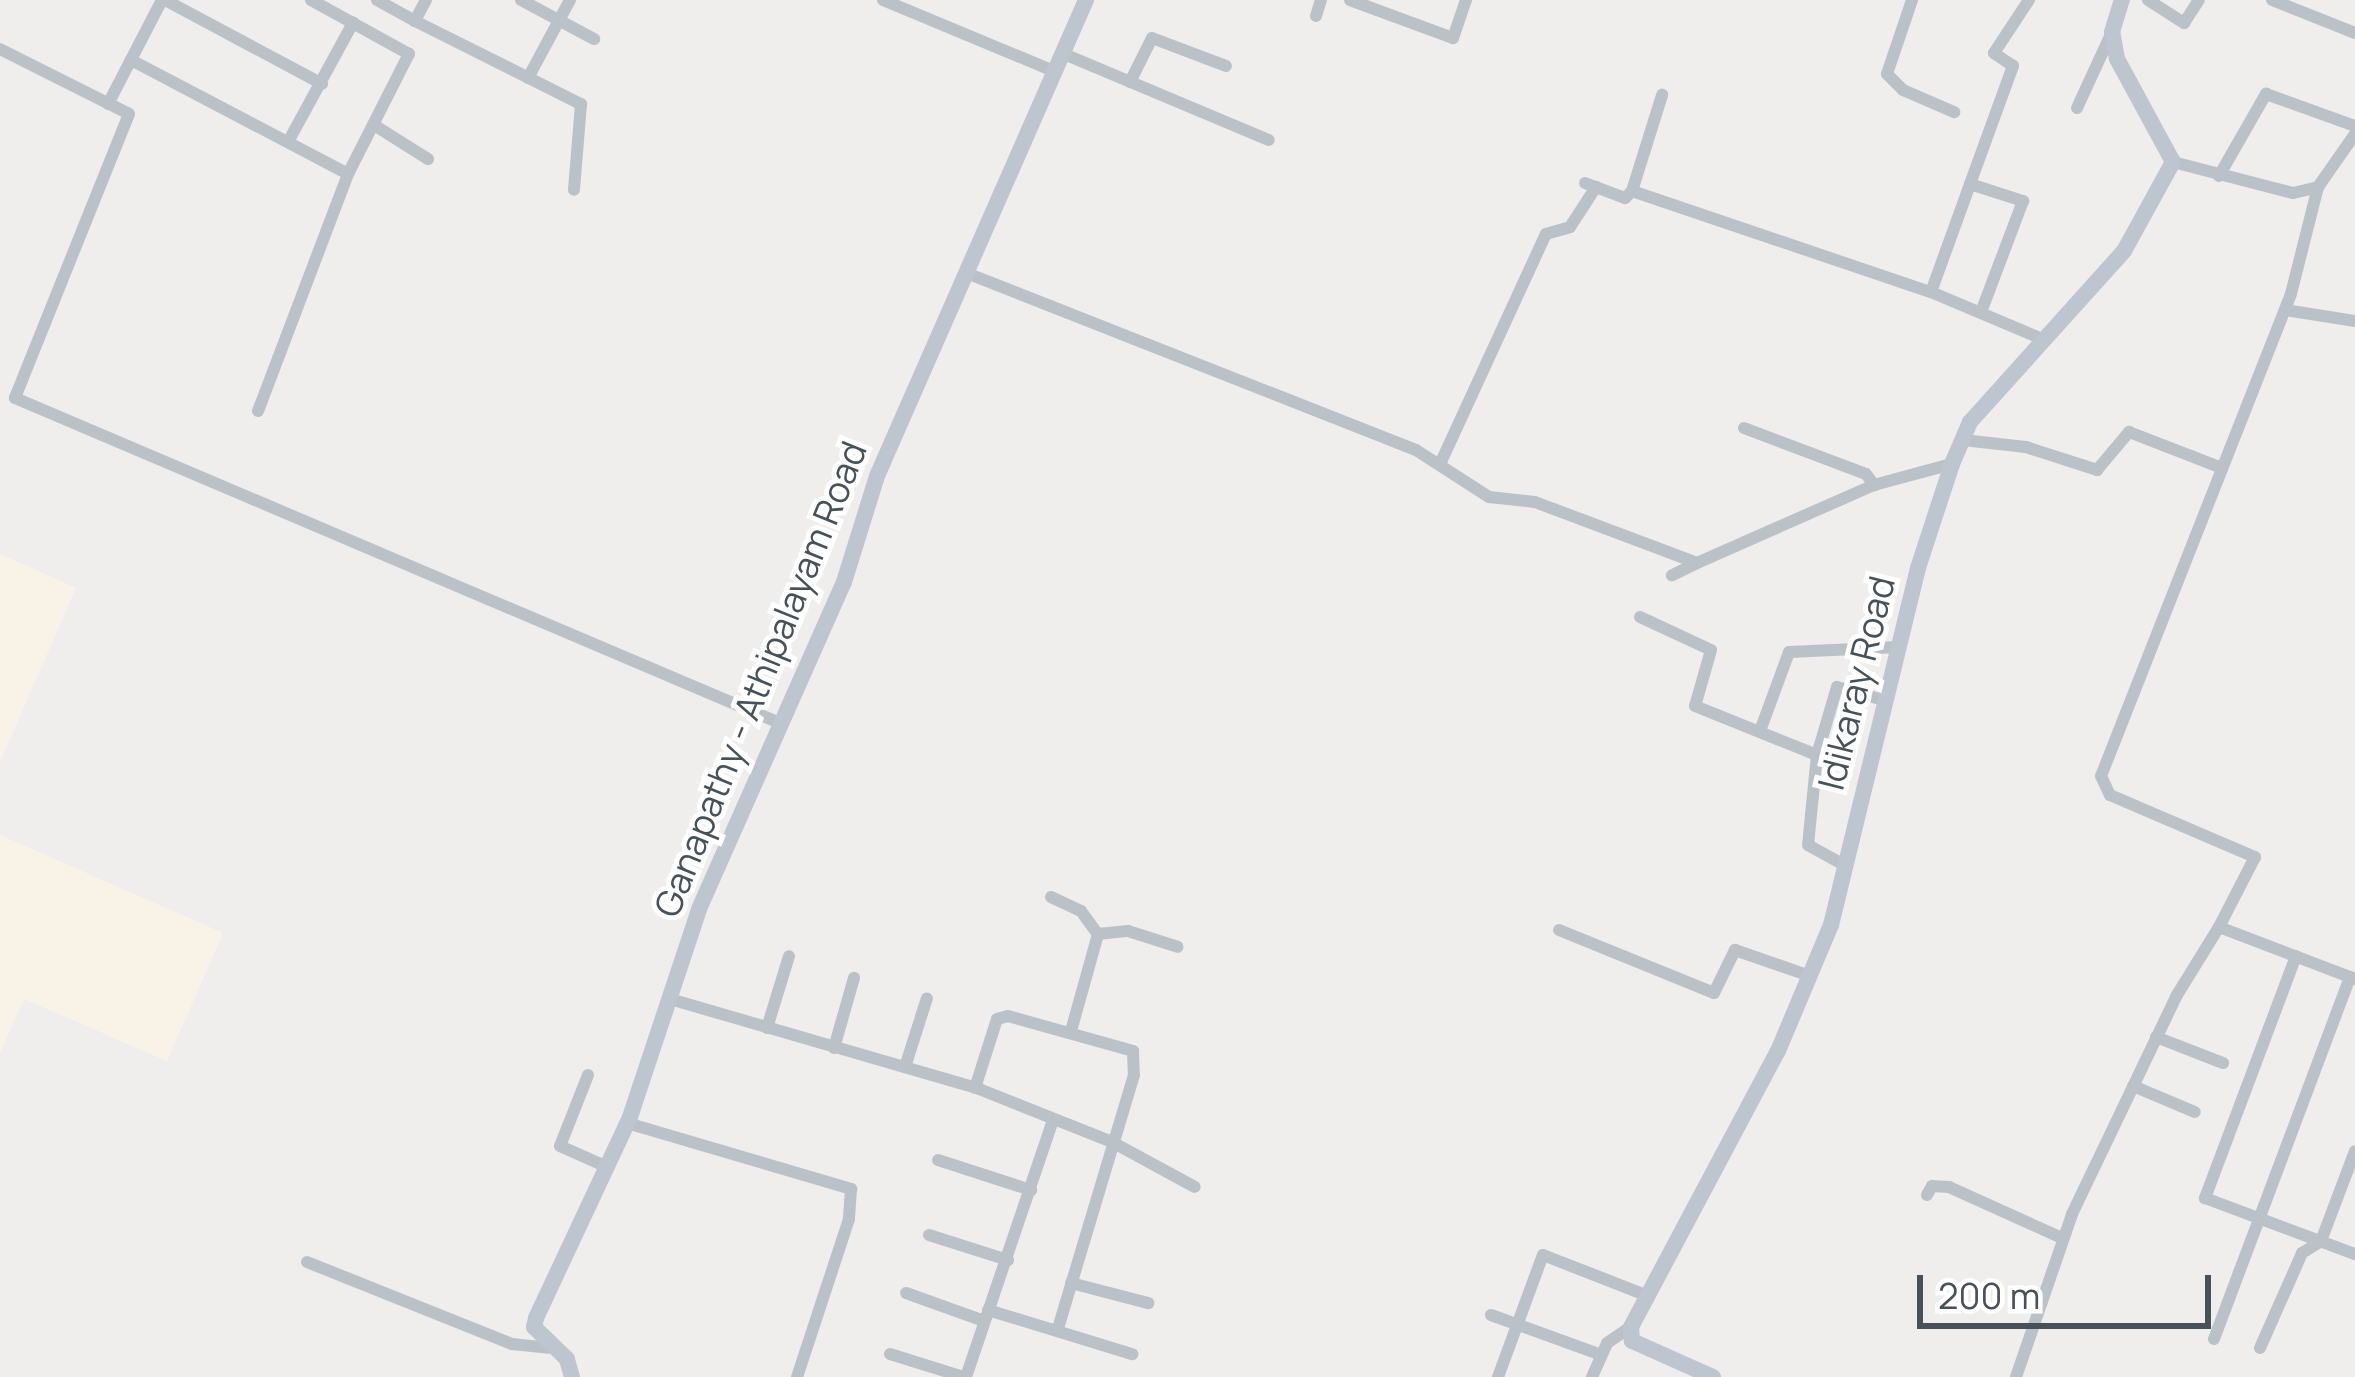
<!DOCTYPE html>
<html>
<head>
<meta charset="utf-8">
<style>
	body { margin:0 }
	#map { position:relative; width:2355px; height:1377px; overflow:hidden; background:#f0eded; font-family:Manrope,sans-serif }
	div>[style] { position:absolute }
	.commercial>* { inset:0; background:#f9f3e7 }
	.street>* { height:12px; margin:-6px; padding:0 6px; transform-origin:6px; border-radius:6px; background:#bac2c8 }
	.secondary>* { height:16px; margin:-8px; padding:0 8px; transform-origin:8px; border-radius:8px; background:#bdc6cf }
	span { translate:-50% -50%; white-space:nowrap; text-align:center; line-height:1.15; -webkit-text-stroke:10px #fff; paint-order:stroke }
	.street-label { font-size:36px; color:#475158 }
	.scale { position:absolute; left:1917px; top:1275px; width:294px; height:54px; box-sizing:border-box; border:6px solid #475158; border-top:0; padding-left:15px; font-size:36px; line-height:42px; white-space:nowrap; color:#475158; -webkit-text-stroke:9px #fff; paint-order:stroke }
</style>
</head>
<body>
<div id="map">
	<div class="commercial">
		<i style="clip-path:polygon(0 554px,76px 588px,0 762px)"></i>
		<i style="clip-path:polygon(0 835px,223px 933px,167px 1061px,24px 999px,0 1053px)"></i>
	</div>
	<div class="street">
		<i style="left:165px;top:0;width:178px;rotate:28.1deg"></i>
		<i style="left:377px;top:0;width:43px;rotate:28.9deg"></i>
		<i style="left:426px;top:0;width:24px;rotate:118deg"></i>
		<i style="left:415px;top:21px;width:186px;rotate:26.6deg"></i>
		<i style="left:581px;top:104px;width:86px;rotate:94.7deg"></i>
		<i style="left:521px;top:0;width:83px;rotate:28.1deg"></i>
		<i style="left:883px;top:0;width:187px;rotate:22.6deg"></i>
		<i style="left:1350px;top:0;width:110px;rotate:20.3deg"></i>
		<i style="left:1453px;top:38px;width:40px;rotate:-71.1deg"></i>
		<i style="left:1912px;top:0;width:78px;rotate:108.7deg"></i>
		<i style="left:1887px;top:74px;width:23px;rotate:45deg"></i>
		<i style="left:1903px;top:90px;width:56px;rotate:23.3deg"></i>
		<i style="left:2148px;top:0;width:43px;rotate:32.6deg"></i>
		<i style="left:2184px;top:23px;width:27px;rotate:-57deg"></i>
		<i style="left:2272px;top:0;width:89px;rotate:21.7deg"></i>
		<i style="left:1316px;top:16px;width:17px;rotate:-73deg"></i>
		<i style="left:0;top:49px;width:144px;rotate:26.7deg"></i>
		<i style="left:129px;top:114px;width:306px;rotate:111.9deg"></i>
		<i style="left:15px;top:398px;width:833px;rotate:23.03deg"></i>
		<i style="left:1064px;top:54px;width:222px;rotate:22.8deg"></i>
		<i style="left:131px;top:60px;width:245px;rotate:27.7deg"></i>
		<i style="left:528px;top:78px;width:89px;rotate:-61.7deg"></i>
		<i style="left:1130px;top:82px;width:49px;rotate:-63.4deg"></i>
		<i style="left:1152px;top:38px;width:79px;rotate:20.7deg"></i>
		<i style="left:108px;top:104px;width:117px;rotate:-62.6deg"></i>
		<i style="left:2077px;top:108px;width:84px;rotate:-65.3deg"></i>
		<i style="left:374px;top:125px;width:64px;rotate:32.2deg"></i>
		<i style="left:288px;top:142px;width:136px;rotate:-61.4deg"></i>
		<i style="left:2173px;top:162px;width:124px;rotate:14.5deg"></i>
		<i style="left:2293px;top:193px;width:26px;rotate:-13deg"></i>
		<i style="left:2318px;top:187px;width:65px;rotate:-55.1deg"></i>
		<i style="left:2219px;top:176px;width:95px;rotate:-60.2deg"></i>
		<i style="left:2266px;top:94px;width:95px;rotate:19.8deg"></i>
		<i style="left:1585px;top:183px;width:43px;rotate:20.6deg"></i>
		<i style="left:1625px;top:198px;width:10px;rotate:-45deg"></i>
		<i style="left:1632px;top:191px;width:316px;rotate:18.7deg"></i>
		<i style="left:1931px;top:292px;width:121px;rotate:22.9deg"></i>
		<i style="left:1970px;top:184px;width:126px;rotate:-70deg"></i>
		<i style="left:2013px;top:66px;width:23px;rotate:-146deg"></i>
		<i style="left:1994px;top:53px;width:64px;rotate:-56.6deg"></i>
		<i style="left:2318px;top:187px;width:110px;rotate:104.2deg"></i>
		<i style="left:2291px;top:294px;width:518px;rotate:111.51deg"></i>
		<i style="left:2101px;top:776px;width:21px;rotate:65deg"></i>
		<i style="left:2110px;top:795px;width:158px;rotate:23.2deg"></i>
		<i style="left:2255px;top:857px;width:79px;rotate:117.2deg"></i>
		<i style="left:2219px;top:927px;width:146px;rotate:20.9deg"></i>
		<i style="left:1632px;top:191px;width:101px;rotate:-72.6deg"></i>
		<i style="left:969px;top:274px;width:480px;rotate:21.5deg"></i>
		<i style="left:1416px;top:450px;width:87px;rotate:32.8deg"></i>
		<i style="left:1489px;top:497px;width:46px;rotate:6.2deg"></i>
		<i style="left:1535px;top:502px;width:173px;rotate:20.6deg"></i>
		<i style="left:1697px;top:563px;width:28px;rotate:154deg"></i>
		<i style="left:1931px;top:292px;width:115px;rotate:-70.1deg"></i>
		<i style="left:1970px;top:184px;width:56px;rotate:17.8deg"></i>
		<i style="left:2023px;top:201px;width:119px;rotate:110.7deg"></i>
		<i style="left:2285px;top:310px;width:71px;rotate:8.9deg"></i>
		<i style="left:258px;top:411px;width:254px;rotate:-69.2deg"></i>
		<i style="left:348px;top:174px;width:135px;rotate:-63.1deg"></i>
		<i style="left:409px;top:54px;width:112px;rotate:-151.1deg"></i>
		<i style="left:1744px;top:428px;width:130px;rotate:20.7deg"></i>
		<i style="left:1866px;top:474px;width:14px;rotate:54deg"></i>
		<i style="left:1963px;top:440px;width:63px;rotate:6.3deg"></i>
		<i style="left:2026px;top:447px;width:75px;rotate:17.9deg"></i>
		<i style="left:2097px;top:470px;width:50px;rotate:-49.9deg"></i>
		<i style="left:2129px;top:432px;width:100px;rotate:21.2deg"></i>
		<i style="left:1441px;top:462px;width:251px;rotate:-65.3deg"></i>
		<i style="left:1546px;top:234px;width:25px;rotate:-16deg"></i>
		<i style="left:1570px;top:227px;width:48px;rotate:-57deg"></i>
		<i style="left:1697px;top:563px;width:193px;rotate:-23.8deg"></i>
		<i style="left:1874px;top:485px;width:81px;rotate:-15.1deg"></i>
		<i style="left:1640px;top:617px;width:78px;rotate:24.9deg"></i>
		<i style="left:1711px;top:650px;width:58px;rotate:105.9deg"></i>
		<i style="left:1695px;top:706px;width:131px;rotate:21.9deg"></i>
		<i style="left:1760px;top:731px;width:84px;rotate:-69.8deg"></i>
		<i style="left:1789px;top:652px;width:110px;rotate:-2.6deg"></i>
		<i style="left:1846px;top:866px;width:43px;rotate:-151.1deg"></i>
		<i style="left:1808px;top:845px;width:90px;rotate:-84.3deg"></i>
		<i style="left:1817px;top:755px;width:71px;rotate:-73.6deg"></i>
		<i style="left:1837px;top:687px;width:52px;rotate:15.6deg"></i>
		<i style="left:1051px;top:897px;width:33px;rotate:25deg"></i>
		<i style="left:1081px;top:911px;width:29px;rotate:54deg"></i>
		<i style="left:1559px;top:930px;width:167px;rotate:22.1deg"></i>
		<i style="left:1714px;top:993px;width:48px;rotate:-64deg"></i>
		<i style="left:1735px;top:950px;width:79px;rotate:19.1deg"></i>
		<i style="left:2296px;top:956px;width:259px;rotate:110.6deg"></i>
		<i style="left:2205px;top:1198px;width:160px;rotate:20.5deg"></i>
		<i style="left:670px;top:999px;width:322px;rotate:16.2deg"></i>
		<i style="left:979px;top:1089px;width:143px;rotate:21.7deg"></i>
		<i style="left:1112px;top:1142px;width:94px;rotate:28.5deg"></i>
		<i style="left:767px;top:1028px;width:75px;rotate:-73deg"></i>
		<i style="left:1071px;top:1031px;width:101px;rotate:-74.4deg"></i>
		<i style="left:1098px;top:934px;width:30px;rotate:-6deg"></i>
		<i style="left:1128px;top:931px;width:52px;rotate:17.7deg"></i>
		<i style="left:2156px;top:1037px;width:72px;rotate:21.2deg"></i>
		<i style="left:834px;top:1048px;width:73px;rotate:-74.1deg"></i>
		<i style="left:905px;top:1067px;width:72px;rotate:-72.3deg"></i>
		<i style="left:588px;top:1075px;width:76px;rotate:111.5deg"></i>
		<i style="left:560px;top:1146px;width:51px;rotate:24.1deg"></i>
		<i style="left:2133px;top:1086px;width:67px;rotate:22.8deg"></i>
		<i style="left:975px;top:1088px;width:72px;rotate:-72.3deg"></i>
		<i style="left:997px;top:1019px;width:11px;rotate:-15deg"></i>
		<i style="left:1008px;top:1016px;width:130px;rotate:15.6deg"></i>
		<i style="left:1133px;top:1051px;width:24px;rotate:88deg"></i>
		<i style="left:1134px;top:1075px;width:267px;rotate:106.7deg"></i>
		<i style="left:627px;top:1123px;width:234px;rotate:16.4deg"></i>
		<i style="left:851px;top:1189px;width:30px;rotate:94deg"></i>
		<i style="left:849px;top:1219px;width:166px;rotate:108.2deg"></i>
		<i style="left:938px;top:1160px;width:98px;rotate:17.9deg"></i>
		<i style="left:1927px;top:1195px;width:10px;rotate:-61deg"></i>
		<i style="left:1932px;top:1186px;width:17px;rotate:3deg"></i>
		<i style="left:1949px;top:1187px;width:124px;rotate:24.3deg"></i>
		<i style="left:929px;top:1235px;width:83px;rotate:17.6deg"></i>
		<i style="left:307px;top:1262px;width:221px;rotate:21.8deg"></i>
		<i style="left:512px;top:1344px;width:37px;rotate:6deg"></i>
		<i style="left:1071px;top:1283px;width:80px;rotate:14.6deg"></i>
		<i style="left:906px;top:1293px;width:83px;rotate:19.7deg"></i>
		<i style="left:988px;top:1310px;width:151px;rotate:17deg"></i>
		<i style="left:1491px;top:1315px;width:115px;rotate:19.9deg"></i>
		<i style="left:2214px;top:1339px;width:387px;rotate:-69.4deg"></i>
		<i style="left:2260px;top:1348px;width:104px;rotate:-66.1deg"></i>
		<i style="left:2302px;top:1253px;width:22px;rotate:-32deg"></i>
		<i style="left:2321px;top:1241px;width:96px;rotate:-69.3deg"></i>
		<i style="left:890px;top:1354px;width:77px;rotate:17.3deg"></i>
		<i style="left:966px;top:1377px;width:271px;rotate:-71.3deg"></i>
		<i style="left:1498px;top:1377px;width:130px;rotate:-69.8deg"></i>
		<i style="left:1543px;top:1255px;width:113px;rotate:21.3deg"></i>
		<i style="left:1592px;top:1377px;width:37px;rotate:-66deg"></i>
		<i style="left:1607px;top:1343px;width:29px;rotate:-34deg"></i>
		<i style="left:2016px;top:1377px;width:172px;rotate:-71deg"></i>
		<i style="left:2072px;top:1214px;width:243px;rotate:-64.4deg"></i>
		<i style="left:2177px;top:995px;width:80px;rotate:-58.3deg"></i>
	</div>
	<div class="secondary">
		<i style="left:572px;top:1377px;width:19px;rotate:-106deg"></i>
		<i style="left:567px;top:1359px;width:46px;rotate:-135.9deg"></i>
		<i style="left:534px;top:1327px;width:9px;rotate:-77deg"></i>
		<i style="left:536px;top:1318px;width:222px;rotate:-64.9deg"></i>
		<i style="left:630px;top:1117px;width:219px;rotate:-71.6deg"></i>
		<i style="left:699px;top:909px;width:358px;rotate:-66.1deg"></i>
		<i style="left:844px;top:582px;width:111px;rotate:-72.7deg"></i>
		<i style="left:877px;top:476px;width:520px;rotate:-66.29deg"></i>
		<i style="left:1713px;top:1377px;width:89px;rotate:-156deg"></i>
		<i style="left:1632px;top:1341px;width:14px;rotate:-94deg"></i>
		<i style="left:1631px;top:1327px;width:313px;rotate:-62deg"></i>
		<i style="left:1778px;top:1051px;width:137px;rotate:-67.2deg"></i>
		<i style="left:1831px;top:925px;width:367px;rotate:-76.3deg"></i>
		<i style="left:1918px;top:568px;width:109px;rotate:-71.9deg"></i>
		<i style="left:1952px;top:464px;width:46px;rotate:-66.8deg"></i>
		<i style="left:1970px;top:422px;width:230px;rotate:-48deg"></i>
		<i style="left:2124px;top:251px;width:102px;rotate:-61.2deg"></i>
		<i style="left:2173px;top:162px;width:117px;rotate:-118.5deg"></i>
		<i style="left:2117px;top:59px;width:27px;rotate:-100deg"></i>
		<i style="left:2112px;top:32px;width:34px;rotate:-73deg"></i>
	</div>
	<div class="street-label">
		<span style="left:760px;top:679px;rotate:-68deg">Ganapathy - Athipalayam Road</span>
		<span style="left:1856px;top:683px;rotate:-76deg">Idikaray Road</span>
	</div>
	<div class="scale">200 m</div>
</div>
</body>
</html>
